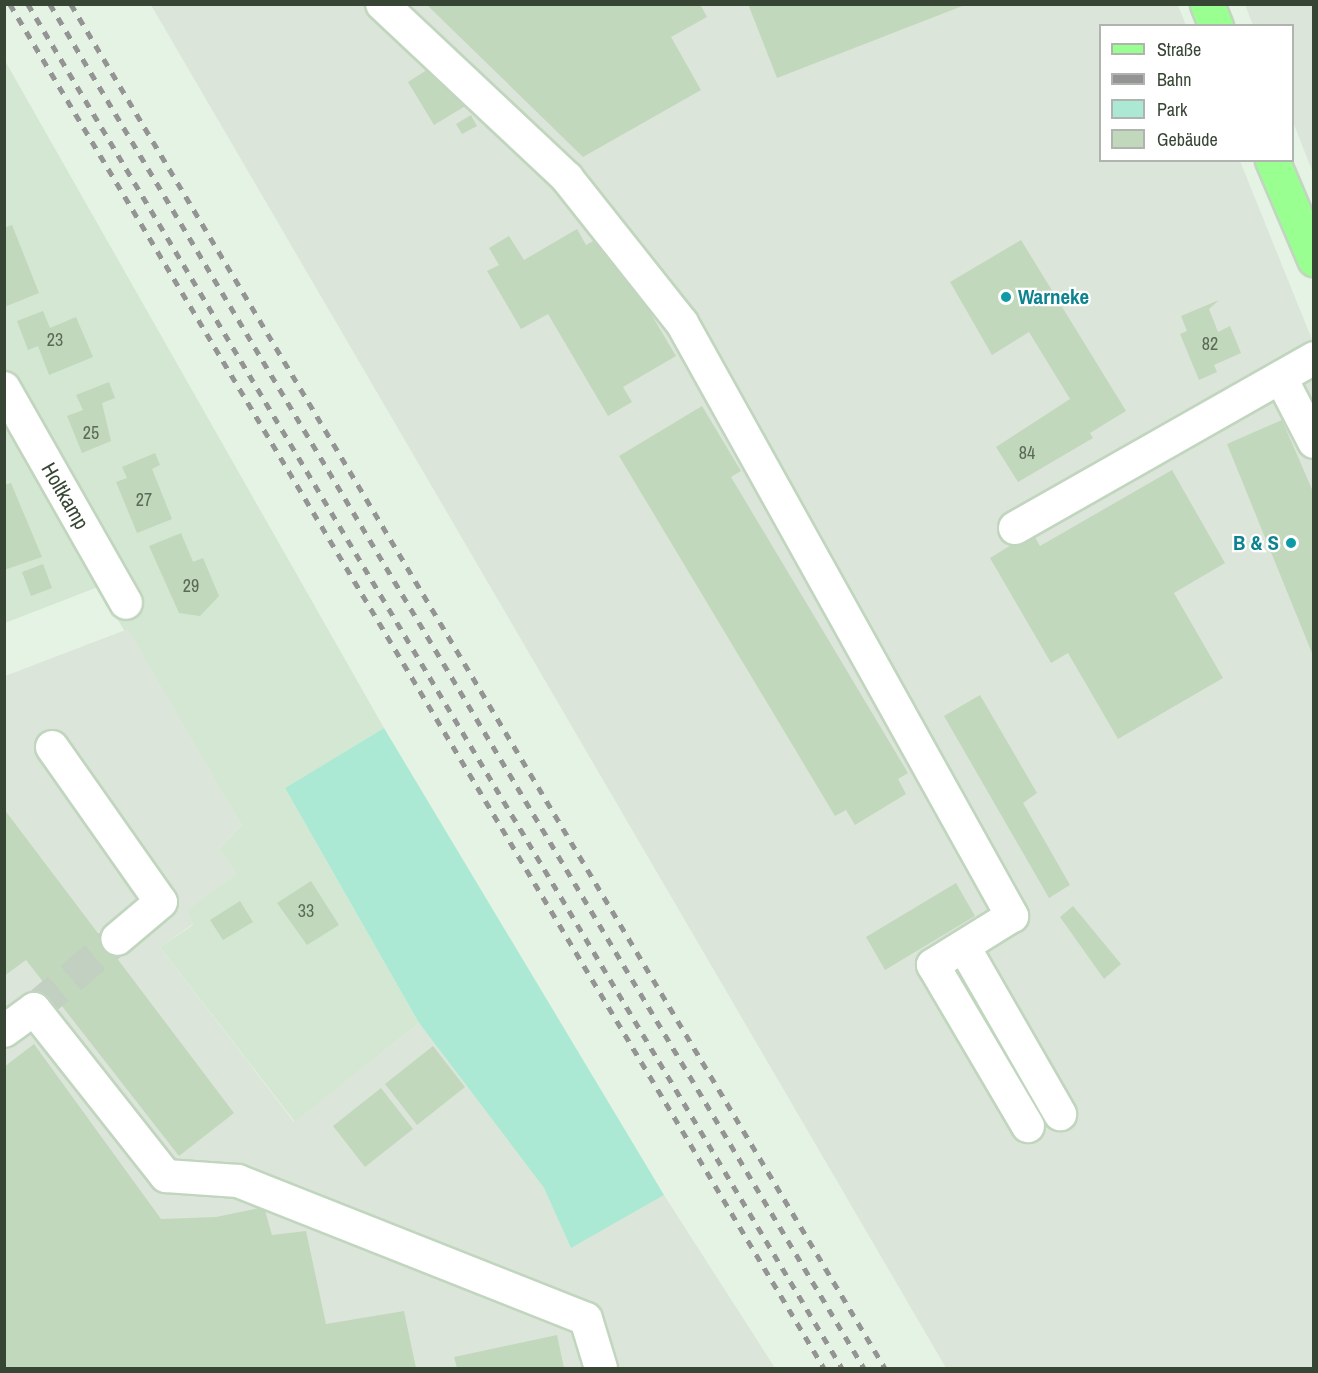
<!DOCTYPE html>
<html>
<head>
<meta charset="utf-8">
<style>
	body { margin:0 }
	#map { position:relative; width:1318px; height:1373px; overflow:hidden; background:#e5f3e4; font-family:"Archivo Narrow",sans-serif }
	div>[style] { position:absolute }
	.residential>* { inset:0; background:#d4e7d2 }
	.industrial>* { inset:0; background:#dce5d9 }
	.green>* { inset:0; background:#abe9d4 }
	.building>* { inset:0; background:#c1d8bc }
	.minor-tunnel>* { height:32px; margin-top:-16px; transform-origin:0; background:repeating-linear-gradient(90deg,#c2d0c1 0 32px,transparent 0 48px) }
	.roads { filter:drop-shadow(2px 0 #c1d6be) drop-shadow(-2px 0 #c1d6be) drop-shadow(0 2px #c1d6be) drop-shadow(0 -2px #c1d6be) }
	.minor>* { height:32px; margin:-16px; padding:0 16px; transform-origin:16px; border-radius:16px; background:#fff }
	.major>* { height:33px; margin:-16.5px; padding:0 16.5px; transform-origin:16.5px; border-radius:16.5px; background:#99ff91 }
	.rail>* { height:4.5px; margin-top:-2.25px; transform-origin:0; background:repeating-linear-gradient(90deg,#949494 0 8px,transparent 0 16px) }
	.dots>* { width:16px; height:16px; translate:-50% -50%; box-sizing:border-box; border:3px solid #fff; border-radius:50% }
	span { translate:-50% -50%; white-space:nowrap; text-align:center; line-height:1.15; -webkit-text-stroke:4.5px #fff; paint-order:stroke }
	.number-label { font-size:18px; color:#5a6a56 }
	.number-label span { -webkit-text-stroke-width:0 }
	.culture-label { font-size:21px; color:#0d838f; font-weight:700 }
	.left { translate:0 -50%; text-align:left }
	.right { translate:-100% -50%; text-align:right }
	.street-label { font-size:21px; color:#374534 }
	.frame { position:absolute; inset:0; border:6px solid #374534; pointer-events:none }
	.legend { position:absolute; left:1099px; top:24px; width:195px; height:138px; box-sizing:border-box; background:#fff; border:2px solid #afb5ae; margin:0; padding:8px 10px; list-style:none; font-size:18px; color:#374534 }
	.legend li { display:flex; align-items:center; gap:12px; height:30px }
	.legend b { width:30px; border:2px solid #afb5ae }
</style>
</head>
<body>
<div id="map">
	<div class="residential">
		<i style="clip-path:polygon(4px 59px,384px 728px,285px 788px,419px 1023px,295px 1122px,160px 947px,193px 925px,186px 911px,236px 874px,219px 849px,242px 825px,98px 587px,5px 623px)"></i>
	</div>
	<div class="industrial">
		<i style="clip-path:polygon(151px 5px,1178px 5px,1186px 25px,1100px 26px,1100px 160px,1240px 161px,1313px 342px,1313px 1368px,946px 1368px)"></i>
		<i style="clip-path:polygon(1245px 5px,1313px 5px,1313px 173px,1293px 122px,1292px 26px,1253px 25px)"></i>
		<i style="clip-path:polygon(128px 629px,242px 825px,219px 849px,236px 874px,187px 911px,193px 924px,160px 947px,294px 1122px,419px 1023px,544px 1188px,571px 1247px,664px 1195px,775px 1368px,5px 1368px,5px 676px)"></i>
	</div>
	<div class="green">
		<i style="clip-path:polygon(384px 728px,664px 1195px,571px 1248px,544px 1188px,419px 1023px,285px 788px)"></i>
	</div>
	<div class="building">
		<i style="clip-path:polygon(426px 4px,700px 4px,707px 17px,671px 37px,701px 90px,583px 157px)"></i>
		<i style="clip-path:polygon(748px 4px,965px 4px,965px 5px,777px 78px)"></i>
		<i style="clip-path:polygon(433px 66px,472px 102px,434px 125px,408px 82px)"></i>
		<i style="clip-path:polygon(471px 115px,477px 126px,462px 134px,456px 124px)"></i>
		<i style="clip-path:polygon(12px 225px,39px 293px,4px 307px,4px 228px)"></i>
		<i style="clip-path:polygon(577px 229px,586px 245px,604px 235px,676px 356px,623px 387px,632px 402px,608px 416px,548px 314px,521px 329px,487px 271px,499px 265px,489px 248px,509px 236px,524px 260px)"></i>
		<i style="clip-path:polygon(1021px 240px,1126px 411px,1090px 433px,1093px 438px,1018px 482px,996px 447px,1070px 399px,1029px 332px,992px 355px,950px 282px)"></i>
		<i style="clip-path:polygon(1219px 300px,1209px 309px,1218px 332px,1230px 326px,1241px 353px,1214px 365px,1217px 372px,1199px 380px,1180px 334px,1187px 331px,1181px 316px)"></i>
		<i style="clip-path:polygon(43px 311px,50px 328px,76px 317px,93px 357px,49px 375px,38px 346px,28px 350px,17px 321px)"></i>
		<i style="clip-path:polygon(109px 382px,115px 398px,102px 403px,111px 441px,82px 453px,67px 416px,83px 410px,76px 395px)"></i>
		<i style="clip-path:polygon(702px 406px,741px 471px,731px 477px,908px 773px,898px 779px,906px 794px,855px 825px,846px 810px,835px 816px,619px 456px)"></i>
		<i style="clip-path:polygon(1282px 420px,1314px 494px,1314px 658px,1227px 444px)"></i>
		<i style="clip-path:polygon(155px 453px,160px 465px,152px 469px,172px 519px,137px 533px,116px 482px,127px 478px,122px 467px)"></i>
		<i style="clip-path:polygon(1172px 470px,1225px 563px,1174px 593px,1223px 678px,1118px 739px,1068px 653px,1051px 663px,990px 558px,1032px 532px,1040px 546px)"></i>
		<i style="clip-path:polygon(11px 483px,42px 557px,4px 570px,4px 485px)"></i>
		<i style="clip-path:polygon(181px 533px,193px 562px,203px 558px,219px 596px,200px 616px,179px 613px,149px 546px)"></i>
		<i style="clip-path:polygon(43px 564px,52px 588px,31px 596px,22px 572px)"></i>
		<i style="clip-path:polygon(980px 695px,1037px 793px,1023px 803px,1070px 885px,1049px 898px,944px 716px)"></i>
		<i style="clip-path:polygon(4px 809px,234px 1113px,179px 1156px,26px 960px,4px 976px)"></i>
		<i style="clip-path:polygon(311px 881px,339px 925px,307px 945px,277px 903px)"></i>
		<i style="clip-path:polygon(956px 883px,975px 916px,885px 970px,866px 937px)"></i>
		<i style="clip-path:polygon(240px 901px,253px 922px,223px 940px,210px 920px)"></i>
		<i style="clip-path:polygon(1073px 906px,1121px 964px,1104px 979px,1060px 917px)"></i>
		<i style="clip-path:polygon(34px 1044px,161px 1219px,216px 1217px,264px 1207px,272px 1235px,306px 1231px,326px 1324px,404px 1311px,416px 1368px,4px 1368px,4px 1067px)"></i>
		<i style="clip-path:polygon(433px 1046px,465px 1087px,417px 1125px,385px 1084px)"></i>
		<i style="clip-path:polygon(381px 1088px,413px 1129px,365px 1167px,333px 1126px)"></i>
		<i style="clip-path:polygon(557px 1335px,564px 1368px,457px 1368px,454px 1357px)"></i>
	</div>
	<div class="minor-tunnel">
		<i style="left:34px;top:1009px;width:109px;rotate:-40.1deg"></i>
	</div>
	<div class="roads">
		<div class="minor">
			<i style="left:382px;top:4px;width:254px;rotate:43.2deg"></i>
			<i style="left:567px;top:178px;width:185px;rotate:51.6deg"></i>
			<i style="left:682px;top:323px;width:679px;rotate:60.9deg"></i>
			<i style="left:1012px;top:916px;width:93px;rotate:148.2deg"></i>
			<i style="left:933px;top:965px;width:187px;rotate:59.5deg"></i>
			<i style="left:1281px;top:378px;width:72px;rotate:62.7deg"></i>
			<i style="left:4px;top:388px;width:247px;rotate:60.4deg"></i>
			<i style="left:1015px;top:528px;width:344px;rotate:-29.6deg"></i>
			<i style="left:52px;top:747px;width:189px;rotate:54.9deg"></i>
			<i style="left:161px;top:902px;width:57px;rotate:139.9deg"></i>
			<i style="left:964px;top:947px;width:193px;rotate:60.1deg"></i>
			<i style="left:4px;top:1031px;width:37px;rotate:-36deg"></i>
			<i style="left:34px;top:1009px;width:213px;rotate:51.7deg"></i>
			<i style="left:166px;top:1176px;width:72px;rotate:4deg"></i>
			<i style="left:238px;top:1181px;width:374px;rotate:21.6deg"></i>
			<i style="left:586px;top:1319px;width:51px;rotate:73deg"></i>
		</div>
		<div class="major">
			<i style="left:1207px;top:4px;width:24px;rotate:68deg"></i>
			<i style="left:1272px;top:160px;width:108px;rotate:67deg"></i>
		</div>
	</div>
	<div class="rail">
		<i style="left:10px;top:4px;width:1588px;rotate:59.17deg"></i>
		<i style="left:28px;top:4px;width:1588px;rotate:59.17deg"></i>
		<i style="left:50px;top:4px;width:1588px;rotate:59.17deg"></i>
		<i style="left:71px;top:4px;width:1588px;rotate:59.17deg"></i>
	</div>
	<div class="dots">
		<i style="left:1006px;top:297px;background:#0f9aa8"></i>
		<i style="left:1291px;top:543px;background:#0f9aa8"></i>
	</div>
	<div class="number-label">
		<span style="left:55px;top:340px">23</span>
		<span style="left:1210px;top:344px">82</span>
		<span style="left:91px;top:433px">25</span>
		<span style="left:1027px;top:453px">84</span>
		<span style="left:144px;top:500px">27</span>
		<span style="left:191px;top:586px">29</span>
		<span style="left:306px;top:911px">33</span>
	</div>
	<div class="culture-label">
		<span class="left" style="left:1018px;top:297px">Warneke</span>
		<span class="right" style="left:1279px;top:543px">B &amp; S</span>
	</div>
	<div class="street-label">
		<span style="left:65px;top:496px;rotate:60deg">Holtkamp</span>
	</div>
	<div class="frame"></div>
	<ul class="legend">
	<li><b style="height:8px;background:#99ff91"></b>Straße</li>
	<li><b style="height:8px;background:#949494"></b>Bahn</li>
	<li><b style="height:16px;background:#abe9d4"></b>Park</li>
	<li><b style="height:16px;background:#c1d8bc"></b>Gebäude</li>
	</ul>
</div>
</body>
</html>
